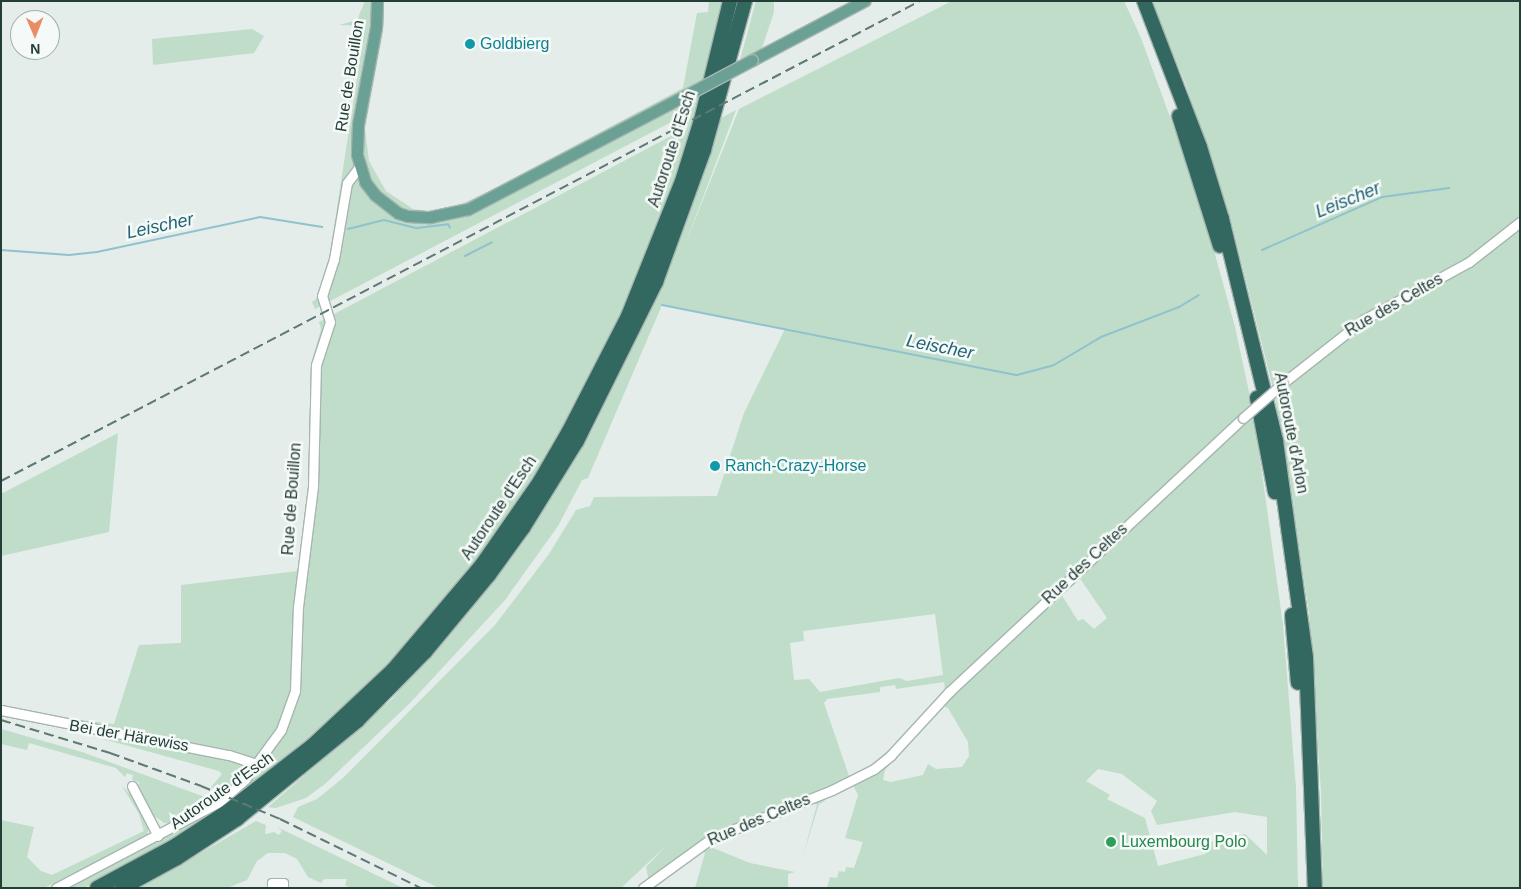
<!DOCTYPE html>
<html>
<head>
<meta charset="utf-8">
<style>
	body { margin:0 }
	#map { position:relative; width:1521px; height:889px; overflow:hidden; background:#e4edea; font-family:Helvetica,sans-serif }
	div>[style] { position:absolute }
	.green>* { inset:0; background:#bfddc8 }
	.stream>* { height:2px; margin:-1px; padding:0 1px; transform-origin:1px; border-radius:1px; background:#90c2ce }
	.roads { filter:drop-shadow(1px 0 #a7b5b1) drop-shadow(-1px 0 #a7b5b1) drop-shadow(0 1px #a7b5b1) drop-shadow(0 -1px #a7b5b1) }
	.minor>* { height:9px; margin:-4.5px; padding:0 4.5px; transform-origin:4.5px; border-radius:4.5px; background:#fff }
	.major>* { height:11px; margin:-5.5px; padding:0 5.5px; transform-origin:5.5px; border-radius:5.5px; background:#6ba095 }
	.highway>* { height:14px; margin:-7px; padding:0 7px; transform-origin:7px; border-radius:7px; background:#326860 }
	.rail>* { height:2px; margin-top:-1px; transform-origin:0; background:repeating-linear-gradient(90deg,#5f7973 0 10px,transparent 0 15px) }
	.bridges { filter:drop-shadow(1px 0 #a7b5b1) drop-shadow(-1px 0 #a7b5b1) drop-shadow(0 1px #a7b5b1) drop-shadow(0 -1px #a7b5b1) }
	.minor-bridge>* { height:9px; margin:-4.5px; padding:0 4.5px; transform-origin:4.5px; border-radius:4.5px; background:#fff }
	.major-bridge>* { height:11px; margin:-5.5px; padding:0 5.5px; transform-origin:5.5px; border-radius:5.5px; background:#6ba095 }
	.dots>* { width:14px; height:14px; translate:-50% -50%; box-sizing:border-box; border:2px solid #f5f9f7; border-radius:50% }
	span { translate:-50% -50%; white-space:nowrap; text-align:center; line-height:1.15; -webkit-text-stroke:5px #f5f9f7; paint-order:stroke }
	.culture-label { font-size:16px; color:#0d838f }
	.left { translate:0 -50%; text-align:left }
	.street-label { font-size:16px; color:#243e38 }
	.leisure-label { font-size:16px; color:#27864d }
	.water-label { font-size:18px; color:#216477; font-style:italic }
	.frame { position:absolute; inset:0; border:2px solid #243e38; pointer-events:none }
	.north { position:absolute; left:10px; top:10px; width:50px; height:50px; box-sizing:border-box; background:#f5f9f7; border:1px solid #a1aeab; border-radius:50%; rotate:179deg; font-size:14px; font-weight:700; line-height:20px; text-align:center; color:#243e38 }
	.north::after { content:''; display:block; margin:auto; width:18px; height:22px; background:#ea8d65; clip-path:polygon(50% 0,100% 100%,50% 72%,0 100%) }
</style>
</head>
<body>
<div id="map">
	<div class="green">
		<i style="clip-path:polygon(365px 1px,383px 1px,383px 32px,365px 129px,369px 161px,386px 191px,413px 209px,431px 211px,464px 203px,493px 189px,683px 88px,697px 13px,708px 12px,709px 1px,723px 1px,710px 62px,690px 136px,654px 236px,615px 330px,535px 477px,486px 549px,389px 666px,289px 758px,237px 798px,211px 787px,222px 774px,219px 771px,103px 739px,82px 724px,82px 720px,114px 724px,139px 645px,181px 643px,181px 585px,298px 571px,309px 490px,311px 364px,321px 329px,319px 322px,673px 135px,679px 118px,315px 309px,312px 302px,316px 299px,329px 260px,365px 26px,339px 25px,357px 20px)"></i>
		<i style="clip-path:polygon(756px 1px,774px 1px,774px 12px,761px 51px,740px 60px)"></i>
		<i style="clip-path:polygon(evenodd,952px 1px,1124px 1px,1141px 38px,1199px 196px,1235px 327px,1254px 415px,1283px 625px,1296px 788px,1298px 888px,827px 888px,830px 877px,837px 878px,839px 871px,845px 872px,846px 867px,854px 868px,863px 842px,845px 838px,858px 795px,853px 785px,823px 798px,825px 801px,819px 804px,802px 859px,817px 805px,814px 802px,708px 846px,750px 863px,795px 872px,788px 874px,788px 888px,695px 888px,705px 853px,702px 851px,649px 882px,646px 867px,667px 845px,621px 888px,439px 888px,293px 817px,298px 807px,317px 799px,343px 778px,495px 625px,549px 554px,576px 510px,590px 506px,594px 497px,717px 496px,744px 413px,785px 329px,662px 305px,588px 478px,582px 480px,558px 526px,505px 600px,410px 703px,325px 784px,306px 798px,276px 808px,268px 807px,392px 699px,522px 544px,590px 434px,653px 305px,721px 118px,736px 110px,683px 250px,739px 109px,952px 1px,1079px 577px,1107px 618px,1094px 629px,1083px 619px,1078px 621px,1061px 594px,1079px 577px,952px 1px,935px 614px,943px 675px,907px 681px,899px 678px,820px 692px,809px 679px,794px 680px,790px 643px,804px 641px,803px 631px,935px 614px,952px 1px,944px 682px,945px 689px,900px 740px,871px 765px,849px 776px,824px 703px,827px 699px,880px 692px,880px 687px,895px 685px,896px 689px,944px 682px,952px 1px,942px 706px,948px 708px,968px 742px,969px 756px,962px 767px,936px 769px,928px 764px,923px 775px,891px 782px,883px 780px,885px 770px,942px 706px,952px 1px,1098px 769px,1122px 774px,1157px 801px,1151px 811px,1157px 825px,1235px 812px,1267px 817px,1267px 855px,1245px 834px,1211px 842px,1205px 854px,1158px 866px,1145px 818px,1107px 799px,1110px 795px,1086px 781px,1098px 769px)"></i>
		<i style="clip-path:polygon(1151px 1px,1520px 1px,1520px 888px,1323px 888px,1321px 792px,1309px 613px,1275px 396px,1230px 217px,1186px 85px)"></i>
		<i style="clip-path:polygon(252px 29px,264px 36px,254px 53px,153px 65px,152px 39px)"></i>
		<i style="clip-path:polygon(118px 433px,109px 532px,1px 556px,1px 494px)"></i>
		<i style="clip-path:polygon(1px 729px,82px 752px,213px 800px,170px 823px,164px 823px,153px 815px,138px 787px,139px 782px,132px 780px,133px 775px,127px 773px,125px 777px,116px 768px,29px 743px,27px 750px,1px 744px)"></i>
		<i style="clip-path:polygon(122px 786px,134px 798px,149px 826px,147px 836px,44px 888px,1px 888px,1px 820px,34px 827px,27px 857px,41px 871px,52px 875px,144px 831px,139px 814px)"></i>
		<i style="clip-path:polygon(223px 804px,227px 806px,141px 859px,84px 888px,64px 888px)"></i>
		<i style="clip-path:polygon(256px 821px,266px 825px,265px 834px,274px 832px,279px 835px,282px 831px,277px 827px,403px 888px,350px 888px,345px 885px,347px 879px,324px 879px,321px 883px,308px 877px,297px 859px,285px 853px,268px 853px,257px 861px,247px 880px,227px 888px,140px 888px)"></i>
	</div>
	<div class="stream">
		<i style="left:348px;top:229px;width:37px;rotate:-14deg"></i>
		<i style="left:384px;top:220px;width:34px;rotate:14deg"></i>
		<i style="left:417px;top:228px;width:31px;rotate:-7deg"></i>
		<i style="left:448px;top:224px;width:4px;rotate:63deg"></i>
		<i style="left:1px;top:250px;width:68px;rotate:4.2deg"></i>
		<i style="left:69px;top:255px;width:28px;rotate:-6deg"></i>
		<i style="left:97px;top:252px;width:167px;rotate:-12.1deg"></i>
		<i style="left:260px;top:217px;width:63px;rotate:9.2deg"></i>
		<i style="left:1262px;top:250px;width:131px;rotate:-23.8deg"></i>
		<i style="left:1382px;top:197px;width:68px;rotate:-7.7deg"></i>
		<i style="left:465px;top:256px;width:30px;rotate:-27deg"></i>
		<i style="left:662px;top:305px;width:362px;rotate:11.2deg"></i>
		<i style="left:1017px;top:375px;width:38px;rotate:-15deg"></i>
		<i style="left:1054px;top:365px;width:55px;rotate:-30.8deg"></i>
		<i style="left:1101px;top:337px;width:84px;rotate:-21deg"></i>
		<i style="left:1179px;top:307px;width:23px;rotate:-31deg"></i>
	</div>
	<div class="roads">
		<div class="minor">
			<i style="left:1283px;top:383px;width:102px;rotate:-38.2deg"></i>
			<i style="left:1363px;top:320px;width:121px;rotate:-28.7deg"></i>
			<i style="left:1469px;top:262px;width:65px;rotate:-38.1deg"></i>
			<i style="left:1px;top:710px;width:232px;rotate:11.2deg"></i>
			<i style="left:229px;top:755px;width:29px;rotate:18deg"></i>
			<i style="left:132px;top:786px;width:56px;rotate:62.5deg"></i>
			<i style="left:56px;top:888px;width:184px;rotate:-27.8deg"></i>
			<i style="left:219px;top:802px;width:35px;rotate:-41deg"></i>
			<i style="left:245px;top:779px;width:61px;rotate:-53.7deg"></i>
			<i style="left:281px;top:730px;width:41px;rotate:-70.3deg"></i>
			<i style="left:295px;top:691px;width:84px;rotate:-88deg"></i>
			<i style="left:298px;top:607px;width:122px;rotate:-82.9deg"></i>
			<i style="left:313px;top:486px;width:121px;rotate:-88.6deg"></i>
			<i style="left:316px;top:365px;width:45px;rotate:-72deg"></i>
			<i style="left:330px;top:322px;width:27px;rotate:-107deg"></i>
			<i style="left:322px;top:296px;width:39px;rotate:-72deg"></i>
			<i style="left:334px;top:259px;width:77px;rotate:-80.3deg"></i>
			<i style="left:347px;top:183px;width:20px;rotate:-53deg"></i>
			<i style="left:272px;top:888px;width:5px;rotate:-90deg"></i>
			<i style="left:272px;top:883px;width:11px"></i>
			<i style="left:283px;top:883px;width:5px;rotate:90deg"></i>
			<i style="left:643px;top:888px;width:85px;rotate:-35.9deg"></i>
			<i style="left:712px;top:838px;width:129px;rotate:-21.8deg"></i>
			<i style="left:832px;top:790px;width:47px;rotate:-26.6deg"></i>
			<i style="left:874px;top:769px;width:22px;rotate:-39deg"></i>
			<i style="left:891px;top:755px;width:86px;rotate:-47.4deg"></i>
			<i style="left:949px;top:692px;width:402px;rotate:-43deg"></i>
		</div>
		<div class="major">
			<i style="left:377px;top:1px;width:26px;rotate:92deg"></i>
			<i style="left:376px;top:27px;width:99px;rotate:100.5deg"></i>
			<i style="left:358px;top:124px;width:31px;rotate:92deg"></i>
			<i style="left:357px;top:155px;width:28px;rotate:73deg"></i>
			<i style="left:365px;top:182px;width:16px;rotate:52deg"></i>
			<i style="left:375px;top:195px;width:29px;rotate:38deg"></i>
			<i style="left:398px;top:213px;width:10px;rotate:17deg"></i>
			<i style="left:408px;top:216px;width:22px;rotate:3deg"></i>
			<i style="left:430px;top:217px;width:39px;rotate:-12deg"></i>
			<i style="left:468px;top:209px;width:250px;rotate:-27.6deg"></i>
			<i style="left:752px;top:60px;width:127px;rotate:-27.8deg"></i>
		</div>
		<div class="highway">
			<i style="left:1144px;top:1px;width:156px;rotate:69deg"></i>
			<i style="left:1200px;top:147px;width:75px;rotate:73deg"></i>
			<i style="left:1222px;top:219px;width:228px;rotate:76.3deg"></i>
			<i style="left:1276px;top:441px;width:219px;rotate:82.1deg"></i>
			<i style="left:1306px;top:658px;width:230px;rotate:87.8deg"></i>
			<i style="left:1179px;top:116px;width:136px;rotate:72.5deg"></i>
			<i style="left:1257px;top:398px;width:96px;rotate:79.2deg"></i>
			<i style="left:1292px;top:615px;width:68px;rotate:85deg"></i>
			<i style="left:97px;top:888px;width:86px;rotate:-28.3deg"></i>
			<i style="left:173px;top:847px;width:66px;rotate:-33.2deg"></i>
			<i style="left:228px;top:811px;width:108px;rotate:-37.8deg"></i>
			<i style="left:313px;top:745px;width:110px;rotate:-43.2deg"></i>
			<i style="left:393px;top:670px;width:136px;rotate:-49.8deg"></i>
			<i style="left:481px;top:566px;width:103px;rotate:-55.2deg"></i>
			<i style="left:540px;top:481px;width:58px;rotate:-59.9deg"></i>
			<i style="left:569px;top:431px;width:129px;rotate:-62.8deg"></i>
			<i style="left:628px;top:316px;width:145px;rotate:-68.2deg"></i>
			<i style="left:682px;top:181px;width:64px;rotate:-72.7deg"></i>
			<i style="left:701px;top:120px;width:122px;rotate:-76.3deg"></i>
			<i style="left:122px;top:888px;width:63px;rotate:-28.6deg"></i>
			<i style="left:177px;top:858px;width:72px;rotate:-33deg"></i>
			<i style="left:237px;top:819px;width:155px;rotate:-39.2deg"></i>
			<i style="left:357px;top:721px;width:97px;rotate:-45.4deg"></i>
			<i style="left:425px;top:652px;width:100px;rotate:-50.3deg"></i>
			<i style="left:489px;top:575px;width:58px;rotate:-54.1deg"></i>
			<i style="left:523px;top:528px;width:102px;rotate:-58.2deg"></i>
			<i style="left:577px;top:441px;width:178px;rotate:-63.6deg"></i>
			<i style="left:656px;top:282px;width:140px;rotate:-70deg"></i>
			<i style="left:704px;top:150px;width:155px;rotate:-74.6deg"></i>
		</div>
	</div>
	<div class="rail">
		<i style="left:1px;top:481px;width:1037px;rotate:-27.58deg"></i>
		<i style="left:1px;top:720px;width:114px;rotate:16.8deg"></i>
		<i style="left:110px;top:753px;width:97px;rotate:19.9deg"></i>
		<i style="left:201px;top:786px;width:86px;rotate:22.7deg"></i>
		<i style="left:280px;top:819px;width:157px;rotate:26.1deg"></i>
	</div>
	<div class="bridges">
		<div class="minor-bridge">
			<i style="left:1243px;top:418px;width:53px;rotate:-41.2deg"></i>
		</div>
		<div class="major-bridge">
			<i style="left:690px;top:93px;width:70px;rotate:-28deg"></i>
		</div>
	</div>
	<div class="dots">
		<i style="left:470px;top:44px;background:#0f9aa8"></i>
		<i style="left:715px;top:466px;background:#0f9aa8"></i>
		<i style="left:1111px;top:842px;background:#2e9e5b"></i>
	</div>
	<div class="culture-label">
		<span class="left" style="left:480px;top:44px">Goldbierg</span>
		<span class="left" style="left:725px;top:466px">Ranch-Crazy-Horse</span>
	</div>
	<div class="street-label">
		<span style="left:350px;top:76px;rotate:-81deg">Rue de Bouillon</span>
		<span style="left:672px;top:149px;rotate:-72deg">Autoroute d'Esch</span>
		<span style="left:1394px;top:305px;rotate:-30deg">Rue des Celtes</span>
		<span style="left:1291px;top:433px;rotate:79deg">Autoroute d'Arlon</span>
		<span style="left:292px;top:499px;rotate:-86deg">Rue de Bouillon</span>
		<span style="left:499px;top:508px;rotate:-56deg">Autoroute d'Esch</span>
		<span style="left:1085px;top:564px;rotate:-43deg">Rue des Celtes</span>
		<span style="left:129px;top:736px;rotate:10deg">Bei der Härewiss</span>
		<span style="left:222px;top:791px;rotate:-35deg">Autoroute d'Esch</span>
		<span style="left:759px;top:820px;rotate:-23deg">Rue des Celtes</span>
	</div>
	<div class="leisure-label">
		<span class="left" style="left:1121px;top:842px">Luxembourg Polo</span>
	</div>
	<div class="water-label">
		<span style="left:1348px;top:200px;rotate:-22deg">Leischer</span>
		<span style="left:160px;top:226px;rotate:-12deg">Leischer</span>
		<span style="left:940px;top:347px;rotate:11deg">Leischer</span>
	</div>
	<div class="frame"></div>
	<div class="north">N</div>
</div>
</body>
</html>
